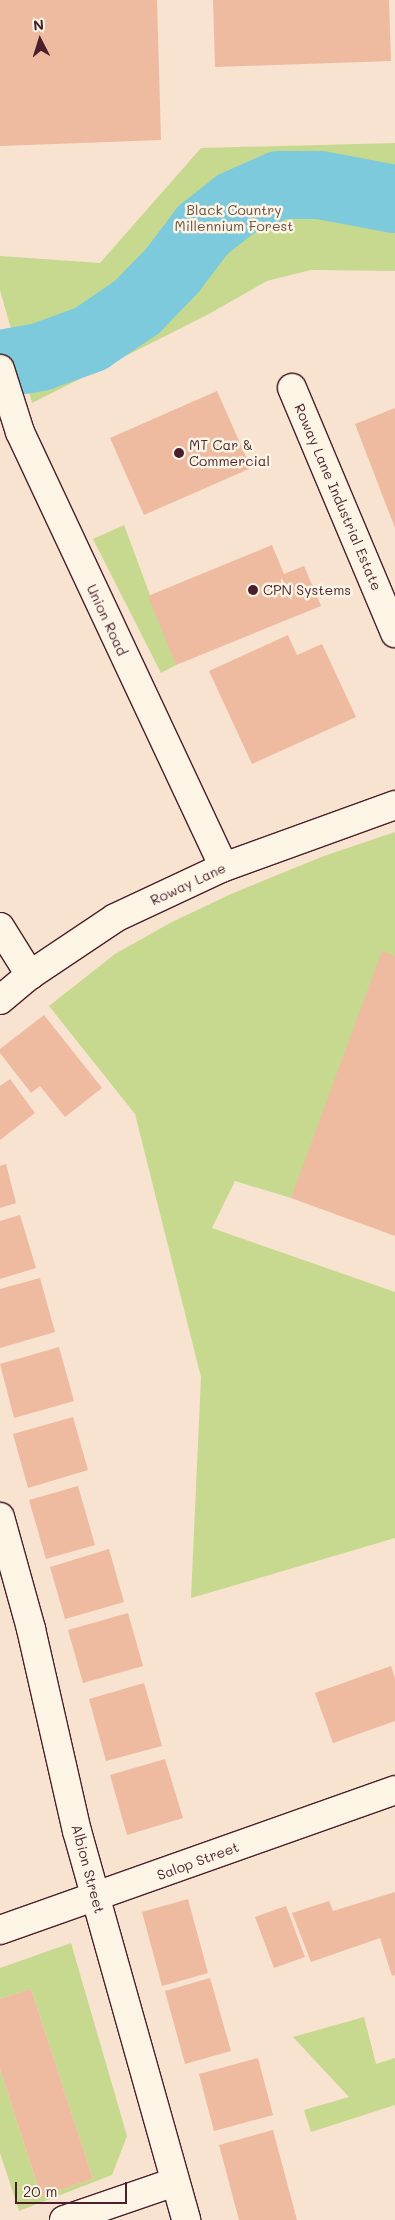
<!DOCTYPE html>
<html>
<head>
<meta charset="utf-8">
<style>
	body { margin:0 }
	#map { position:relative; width:395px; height:2220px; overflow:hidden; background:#f8e3d0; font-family:Mali,sans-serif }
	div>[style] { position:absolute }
	.green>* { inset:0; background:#c6d98e }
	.river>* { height:68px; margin:-34px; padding:0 34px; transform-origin:34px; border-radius:34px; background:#7dcadc }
	.building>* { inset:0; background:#eebaa0 }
	.roads { filter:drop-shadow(1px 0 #4a1f2b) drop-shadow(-1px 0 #4a1f2b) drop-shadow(0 1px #4a1f2b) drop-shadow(0 -1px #4a1f2b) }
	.minor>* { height:28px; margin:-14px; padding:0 14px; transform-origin:14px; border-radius:14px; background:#fcf5e5 }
	.tertiary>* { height:28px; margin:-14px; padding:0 14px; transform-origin:14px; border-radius:14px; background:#fcf5e5 }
	.dots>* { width:14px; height:14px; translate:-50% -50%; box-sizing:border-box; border:2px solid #fcf5e5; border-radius:50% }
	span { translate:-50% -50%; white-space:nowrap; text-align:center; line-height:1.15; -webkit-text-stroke:5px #fcf5e5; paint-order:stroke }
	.park-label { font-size:14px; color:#694e44 }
	.poi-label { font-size:14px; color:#4a1f2b }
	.left { translate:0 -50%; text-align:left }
	.street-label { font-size:14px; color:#4a1f2b }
	.north { position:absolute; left:15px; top:15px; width:50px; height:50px; -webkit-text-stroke:4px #fcf5e5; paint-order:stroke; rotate:355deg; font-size:14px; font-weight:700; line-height:20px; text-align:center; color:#4a1f2b }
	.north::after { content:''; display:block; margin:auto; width:18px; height:22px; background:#4a1f2b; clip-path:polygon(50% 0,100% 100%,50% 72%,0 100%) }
	.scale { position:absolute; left:15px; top:2182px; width:112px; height:22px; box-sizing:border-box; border:2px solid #4a1f2b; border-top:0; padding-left:6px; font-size:15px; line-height:18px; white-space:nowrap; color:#4a1f2b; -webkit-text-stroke:4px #fcf5e5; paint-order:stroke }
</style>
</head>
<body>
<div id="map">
	<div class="green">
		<i style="clip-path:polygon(395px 143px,395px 271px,311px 270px,267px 281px,207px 315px,32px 403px,0 290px,0 256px,100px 263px,201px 148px)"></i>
		<i style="clip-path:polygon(124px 525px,176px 665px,161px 673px,93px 539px)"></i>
		<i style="clip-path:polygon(395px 832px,395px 956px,291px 1198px,235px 1181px,212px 1228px,395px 1292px,395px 1538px,191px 1598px,201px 1377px,135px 1114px,49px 1006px,115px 954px,170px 923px,231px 894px,324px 856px)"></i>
		<i style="clip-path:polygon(71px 1943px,127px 2136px,112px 2175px,19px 2211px,0 2153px,0 2069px,41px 2196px,93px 2179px,31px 1989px,0 1999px,0 1968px)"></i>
		<i style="clip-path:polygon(364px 2017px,376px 2064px,395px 2058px,395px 2105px,311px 2132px,304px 2110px,349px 2097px,293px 2037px)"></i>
	</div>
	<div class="river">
		<i style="left:0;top:364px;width:41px;rotate:-9.9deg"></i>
		<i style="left:40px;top:357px;width:53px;rotate:-19.8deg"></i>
		<i style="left:90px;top:339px;width:57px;rotate:-34.2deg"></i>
		<i style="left:137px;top:307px;width:50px;rotate:-45.8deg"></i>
		<i style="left:172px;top:271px;width:51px;rotate:-52.9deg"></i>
		<i style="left:203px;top:230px;width:42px;rotate:-38.2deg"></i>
		<i style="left:236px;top:204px;width:47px;rotate:-23.8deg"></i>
		<i style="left:279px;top:185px;width:41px"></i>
		<i style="left:320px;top:185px;width:76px;rotate:10.6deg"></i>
	</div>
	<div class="building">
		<i style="clip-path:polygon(0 0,157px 0,161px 140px,0 146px)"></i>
		<i style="clip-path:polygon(213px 0,389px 0,391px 61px,215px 67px)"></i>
		<i style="clip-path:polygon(217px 391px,251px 468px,144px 515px,110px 438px)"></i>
		<i style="clip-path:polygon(395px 408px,395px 528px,355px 424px)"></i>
		<i style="clip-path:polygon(272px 545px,284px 574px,304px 566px,321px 606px,176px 665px,148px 596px)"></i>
		<i style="clip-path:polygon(288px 635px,297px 655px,322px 644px,356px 717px,252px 764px,209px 671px)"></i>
		<i style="clip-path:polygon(382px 951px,395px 956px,395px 1236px,291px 1198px)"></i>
		<i style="clip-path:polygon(44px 1015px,102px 1088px,65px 1117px,40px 1086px,31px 1093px,0 1053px,0 1049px)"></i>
		<i style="clip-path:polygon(10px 1079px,35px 1113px,0 1140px,0 1086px)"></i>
		<i style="clip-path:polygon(6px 1164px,16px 1203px,0 1208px,0 1166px)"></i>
		<i style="clip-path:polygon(20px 1215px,36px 1268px,0 1279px,0 1221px)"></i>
		<i style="clip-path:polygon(40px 1278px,55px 1332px,0 1348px,0 1289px)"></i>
		<i style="clip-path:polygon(59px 1347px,74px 1401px,14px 1418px,0 1364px)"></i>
		<i style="clip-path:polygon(73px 1417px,88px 1470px,28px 1488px,13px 1434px)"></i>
		<i style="clip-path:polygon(78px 1486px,95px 1545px,46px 1559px,29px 1500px)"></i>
		<i style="clip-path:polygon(109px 1549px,124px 1602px,65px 1619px,50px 1567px)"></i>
		<i style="clip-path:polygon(128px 1613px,143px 1666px,83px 1683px,68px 1630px)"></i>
		<i style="clip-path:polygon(391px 1666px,395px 1678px,395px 1721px,333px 1743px,315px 1693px)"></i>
		<i style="clip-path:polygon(144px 1683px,162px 1746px,106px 1761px,89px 1699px)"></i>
		<i style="clip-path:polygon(165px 1759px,183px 1818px,127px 1835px,110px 1775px)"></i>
		<i style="clip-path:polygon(395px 1892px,395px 1975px,392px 1976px,380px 1938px,311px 1962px,292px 1913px,329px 1901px,333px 1911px)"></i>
		<i style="clip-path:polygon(188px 1899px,208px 1973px,162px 1986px,142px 1912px)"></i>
		<i style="clip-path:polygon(286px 1906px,305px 1957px,274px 1968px,255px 1917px)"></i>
		<i style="clip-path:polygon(210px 1978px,231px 2051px,185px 2064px,165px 1991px)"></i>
		<i style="clip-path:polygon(31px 1989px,93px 2179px,41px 2196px,0 2069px,0 1999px)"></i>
		<i style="clip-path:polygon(258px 2058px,273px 2115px,214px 2131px,199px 2074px)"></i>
		<i style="clip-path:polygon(273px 2130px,297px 2220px,239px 2220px,219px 2145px)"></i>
	</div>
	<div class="roads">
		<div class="minor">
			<i style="left:0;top:369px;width:66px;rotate:72.4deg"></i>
			<i style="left:20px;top:432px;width:480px;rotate:64.9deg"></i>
			<i style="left:292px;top:388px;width:266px;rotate:67.2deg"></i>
			<i style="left:0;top:927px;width:57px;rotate:58deg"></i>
			<i style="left:0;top:1517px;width:116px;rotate:74.5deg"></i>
			<i style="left:31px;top:1629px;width:207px;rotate:77.2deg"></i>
			<i style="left:77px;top:1831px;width:404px;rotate:74.3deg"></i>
			<i style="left:0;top:1930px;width:419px;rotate:-19.5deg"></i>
			<i style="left:64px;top:2220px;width:117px;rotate:-18.9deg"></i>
		</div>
		<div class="tertiary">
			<i style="left:0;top:1000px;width:39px;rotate:-40deg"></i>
			<i style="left:30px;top:975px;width:102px;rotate:-33.8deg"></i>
			<i style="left:115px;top:918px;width:120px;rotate:-25.1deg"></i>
			<i style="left:224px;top:867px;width:182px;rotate:-19.9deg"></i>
		</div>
	</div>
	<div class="dots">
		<i style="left:179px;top:453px;background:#4a1f2b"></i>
		<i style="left:253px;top:590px;background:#4a1f2b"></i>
	</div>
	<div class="park-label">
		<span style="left:234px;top:218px">Black Country<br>Millennium Forest</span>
	</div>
	<div class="poi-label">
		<span class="left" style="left:189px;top:453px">MT Car &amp;<br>Commercial</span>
		<span class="left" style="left:263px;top:590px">CPN Systems</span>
	</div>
	<div class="street-label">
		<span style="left:338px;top:497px;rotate:67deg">Roway Lane Industrial Estate</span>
		<span style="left:107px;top:620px;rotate:65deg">Union Road</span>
		<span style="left:188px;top:884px;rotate:-25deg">Roway Lane</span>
		<span style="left:198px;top:1861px;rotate:-20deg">Salop Street</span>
		<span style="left:88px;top:1869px;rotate:75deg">Albion Street</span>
	</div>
	<div class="north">N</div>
	<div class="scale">20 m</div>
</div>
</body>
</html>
